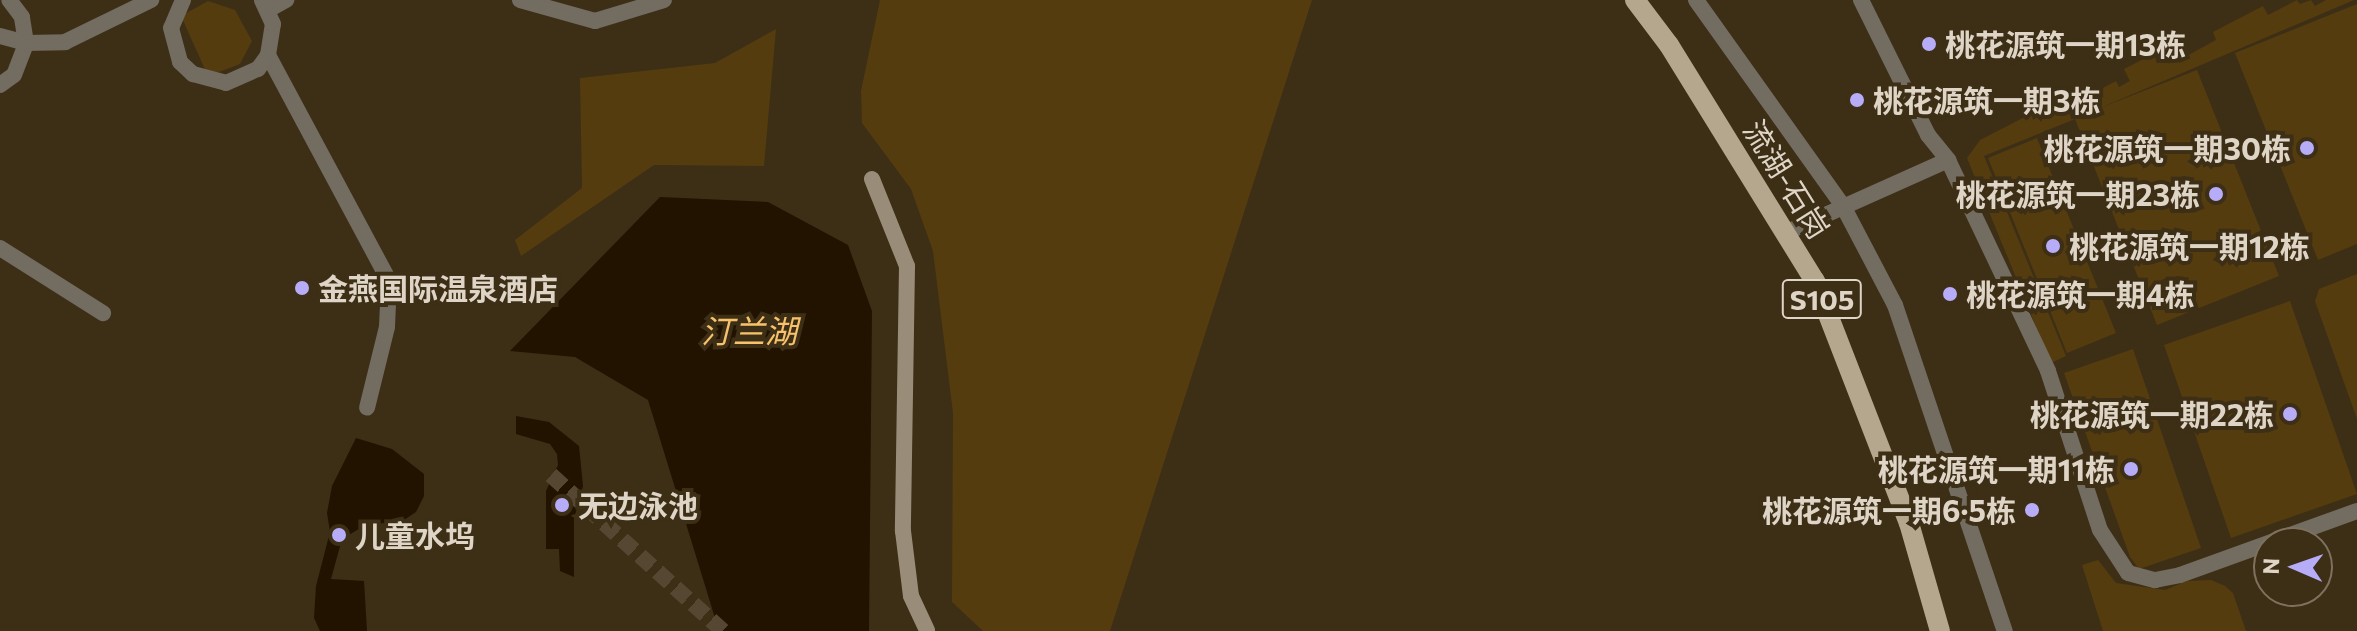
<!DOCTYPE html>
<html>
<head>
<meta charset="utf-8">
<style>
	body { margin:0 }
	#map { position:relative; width:2357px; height:631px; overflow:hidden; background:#3d2e16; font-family:Commissioner,"Noto Sans SC",sans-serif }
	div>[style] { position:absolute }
	.green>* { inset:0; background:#553c0f }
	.water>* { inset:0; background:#221300 }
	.secondary-tunnel>* { height:16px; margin-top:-8px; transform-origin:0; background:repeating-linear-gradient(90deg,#554731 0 16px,transparent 0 24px) }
	.minor>* { height:16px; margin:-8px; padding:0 8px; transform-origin:8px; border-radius:8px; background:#736c60 }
	.tertiary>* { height:16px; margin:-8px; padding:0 8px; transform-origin:8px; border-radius:8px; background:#736c60 }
	.secondary>* { height:16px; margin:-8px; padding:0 8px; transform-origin:8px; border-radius:8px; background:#998d7a }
	.primary>* { height:20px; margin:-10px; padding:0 10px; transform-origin:10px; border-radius:10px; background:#b5a68e }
	.dots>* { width:22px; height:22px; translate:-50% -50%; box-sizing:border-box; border:4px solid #3d2e16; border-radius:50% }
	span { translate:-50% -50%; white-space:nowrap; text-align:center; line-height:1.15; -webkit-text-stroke:8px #3d2e16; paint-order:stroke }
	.shield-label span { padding:2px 6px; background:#3d2e16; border:2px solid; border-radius:6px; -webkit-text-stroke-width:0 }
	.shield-label { font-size:28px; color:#dfd5c7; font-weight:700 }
	.poi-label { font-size:30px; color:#dfd5c7; font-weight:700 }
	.left { translate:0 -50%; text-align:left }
	.right { translate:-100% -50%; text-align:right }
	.street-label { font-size:30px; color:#dfd5c7 }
	.water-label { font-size:32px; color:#f8c26c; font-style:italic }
	.north { position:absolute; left:2253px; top:527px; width:80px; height:80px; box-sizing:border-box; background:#3d2e16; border:2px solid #7e715d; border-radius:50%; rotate:272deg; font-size:22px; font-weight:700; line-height:32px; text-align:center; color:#dfd5c7 }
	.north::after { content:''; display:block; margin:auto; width:28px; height:36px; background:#b6acf8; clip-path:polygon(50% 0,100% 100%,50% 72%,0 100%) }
</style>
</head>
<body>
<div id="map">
	<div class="green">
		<i style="clip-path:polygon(880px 0,1312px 0,1110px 631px,983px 631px,952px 602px,953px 413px,933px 251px,911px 189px,862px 123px,861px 91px)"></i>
		<i style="clip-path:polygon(2297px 0,2300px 4px,2311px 0,2315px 6px,2326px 0,2354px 0,2100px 108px,2197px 70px,2279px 276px,2157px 325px,2075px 119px,1984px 156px,2066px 356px,2051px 363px,1967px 158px,1980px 140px,2048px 105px,2048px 117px,2116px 81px,2119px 87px,2130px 81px,2124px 69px,2175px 43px,2183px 58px,2216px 40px,2213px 32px,2263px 6px,2268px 15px)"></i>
		<i style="clip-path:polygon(208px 1px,235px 10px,252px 41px,240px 64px,208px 76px,181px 16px)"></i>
		<i style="clip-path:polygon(2357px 4px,2357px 244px,2318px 260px,2235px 53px)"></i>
		<i style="clip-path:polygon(776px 29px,764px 166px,654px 165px,521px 256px,515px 240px,582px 188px,580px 78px,715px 63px)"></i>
		<i style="clip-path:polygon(2037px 138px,2116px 333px,2067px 353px,1988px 158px)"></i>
		<i style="clip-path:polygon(2357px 274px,2357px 419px,2315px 301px,2319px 289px)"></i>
		<i style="clip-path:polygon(2290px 301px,2357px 494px,2231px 538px,2164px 345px)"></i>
		<i style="clip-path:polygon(2133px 349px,2201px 548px,2139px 569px,2130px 557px,2064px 373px)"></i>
		<i style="clip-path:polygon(2098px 560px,2116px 583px,2165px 590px,2187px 581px,2211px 580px,2225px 586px,2233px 593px,2246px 631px,2103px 631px,2082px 565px)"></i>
	</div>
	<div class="water">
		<i style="clip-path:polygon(660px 197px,768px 202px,848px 245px,872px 311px,869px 631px,719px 631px,648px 400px,575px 357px,510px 351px)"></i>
		<i style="clip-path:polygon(516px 416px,549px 422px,579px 446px,583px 486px,574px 519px,574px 577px,560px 571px,559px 549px,546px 549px,546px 491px,558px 465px,557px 454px,550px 444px,516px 434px)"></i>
		<i style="clip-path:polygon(356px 438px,392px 449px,424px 474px,424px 496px,416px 512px,404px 520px,364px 526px,342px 539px,331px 579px,364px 581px,367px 631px,320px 631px,314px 618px,316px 586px,330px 532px,327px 513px,332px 486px)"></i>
	</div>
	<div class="secondary-tunnel">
		<i style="left:551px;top:475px;width:232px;rotate:42.2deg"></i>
	</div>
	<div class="minor">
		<i style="left:1696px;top:0;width:253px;rotate:54.5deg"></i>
		<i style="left:1843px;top:206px;width:112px;rotate:62.3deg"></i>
		<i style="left:1895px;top:305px;width:344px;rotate:71.4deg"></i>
		<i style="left:1861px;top:0;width:151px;rotate:63.6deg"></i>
		<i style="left:1928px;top:135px;width:32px;rotate:51deg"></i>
		<i style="left:1948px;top:160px;width:233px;rotate:64.6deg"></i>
		<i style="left:2048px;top:371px;width:167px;rotate:71.9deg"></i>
		<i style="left:2100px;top:530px;width:51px;rotate:56.9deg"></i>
		<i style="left:2128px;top:573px;width:28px;rotate:15deg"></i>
		<i style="left:2155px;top:580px;width:25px;rotate:-11deg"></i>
		<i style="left:2180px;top:575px;width:188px;rotate:-19.9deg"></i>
		<i style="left:268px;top:55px;width:256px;rotate:61.8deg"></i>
		<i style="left:389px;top:281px;width:46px;rotate:92.5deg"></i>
		<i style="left:387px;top:327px;width:83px;rotate:103.9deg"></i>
		<i style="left:0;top:85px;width:17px;rotate:-36deg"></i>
		<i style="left:14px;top:75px;width:34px;rotate:-69deg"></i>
		<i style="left:26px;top:43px;width:26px;rotate:-99deg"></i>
		<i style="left:22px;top:17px;width:21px;rotate:-127deg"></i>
		<i style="left:1785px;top:233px;width:179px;rotate:-24.1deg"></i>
		<i style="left:0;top:248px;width:122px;rotate:32.3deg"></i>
	</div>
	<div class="tertiary">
		<i style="left:183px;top:0;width:30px;rotate:113deg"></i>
		<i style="left:171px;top:28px;width:35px;rotate:75deg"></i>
		<i style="left:180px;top:62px;width:18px;rotate:43deg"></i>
		<i style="left:193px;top:74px;width:34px;rotate:15deg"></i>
		<i style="left:226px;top:83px;width:35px;rotate:-24deg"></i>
		<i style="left:258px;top:69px;width:17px;rotate:-54deg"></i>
		<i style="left:268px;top:55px;width:31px;rotate:-81deg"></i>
		<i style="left:273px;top:24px;width:26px;rotate:-115deg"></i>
		<i style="left:520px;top:0;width:78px;rotate:15.6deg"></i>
		<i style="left:595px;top:21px;width:72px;rotate:-16.9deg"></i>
		<i style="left:268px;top:10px;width:21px;rotate:-29deg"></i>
		<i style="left:0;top:36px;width:27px;rotate:15deg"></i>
		<i style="left:26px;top:43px;width:39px;rotate:-1deg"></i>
		<i style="left:65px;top:42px;width:96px;rotate:-26deg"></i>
	</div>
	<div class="secondary">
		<i style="left:872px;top:179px;width:94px;rotate:68.1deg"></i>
		<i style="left:907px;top:266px;width:265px;rotate:90.9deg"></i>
		<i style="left:903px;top:531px;width:65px;rotate:83deg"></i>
		<i style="left:911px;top:596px;width:38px;rotate:65deg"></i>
	</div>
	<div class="primary">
		<i style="left:1635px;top:0;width:56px;rotate:52.9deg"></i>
		<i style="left:1669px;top:45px;width:278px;rotate:58.3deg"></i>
		<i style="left:1815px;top:281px;width:260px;rotate:68.8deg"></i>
		<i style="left:1909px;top:523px;width:112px;rotate:74deg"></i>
	</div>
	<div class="dots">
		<i style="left:1929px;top:44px;background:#b6acf8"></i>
		<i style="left:1857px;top:100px;background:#b6acf8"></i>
		<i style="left:2307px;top:148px;background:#b6acf8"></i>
		<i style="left:2216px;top:194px;background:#b6acf8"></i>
		<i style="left:2053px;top:246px;background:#b6acf8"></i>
		<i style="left:302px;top:288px;background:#b6acf8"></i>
		<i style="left:1950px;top:294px;background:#b6acf8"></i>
		<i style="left:2290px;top:414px;background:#b6acf8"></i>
		<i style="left:2131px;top:469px;background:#b6acf8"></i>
		<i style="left:562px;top:505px;background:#b6acf8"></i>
		<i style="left:2032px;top:510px;background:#b6acf8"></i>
		<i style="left:339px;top:535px;background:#b6acf8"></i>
	</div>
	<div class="shield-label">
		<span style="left:1822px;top:299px">S105</span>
	</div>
	<div class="poi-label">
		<span class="left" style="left:1945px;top:44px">桃花源筑一期13栋</span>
		<span class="left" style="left:1873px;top:100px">桃花源筑一期3栋</span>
		<span class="right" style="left:2291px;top:148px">桃花源筑一期30栋</span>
		<span class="right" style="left:2200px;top:194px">桃花源筑一期23栋</span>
		<span class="left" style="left:2069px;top:246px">桃花源筑一期12栋</span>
		<span class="left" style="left:318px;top:288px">金燕国际温泉酒店</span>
		<span class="left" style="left:1966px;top:294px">桃花源筑一期4栋</span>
		<span class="right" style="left:2274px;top:414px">桃花源筑一期22栋</span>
		<span class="right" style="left:2115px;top:469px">桃花源筑一期11栋</span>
		<span class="left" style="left:578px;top:505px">无边泳池</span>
		<span class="right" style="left:2016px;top:510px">桃花源筑一期6·5栋</span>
		<span class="left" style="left:355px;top:535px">儿童水坞</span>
	</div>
	<div class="street-label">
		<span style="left:1787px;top:179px;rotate:58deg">流湖-石岗</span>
	</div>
	<div class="water-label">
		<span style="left:749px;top:330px">汀兰湖</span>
	</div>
	<div class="north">N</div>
</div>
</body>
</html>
